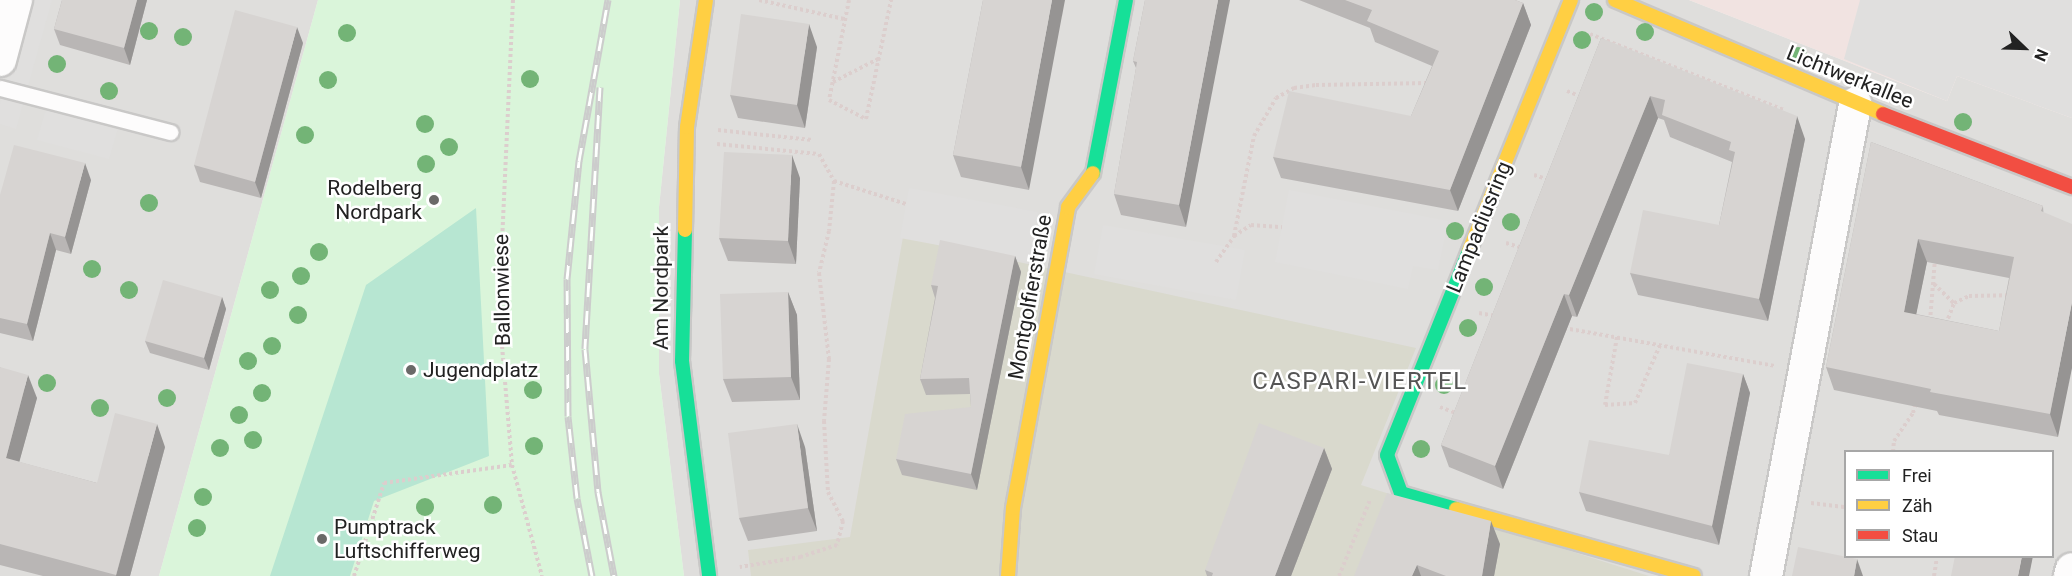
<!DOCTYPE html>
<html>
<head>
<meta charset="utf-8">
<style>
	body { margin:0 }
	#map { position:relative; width:2072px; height:576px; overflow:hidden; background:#f0eeeb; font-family:Roboto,sans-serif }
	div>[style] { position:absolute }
	.residential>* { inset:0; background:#dfdedc }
	.commercial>* { inset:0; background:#f1e3e1 }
	.construction>* { inset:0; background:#d9d9cd }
	.park>* { inset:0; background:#daf5da }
	.pitch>* { inset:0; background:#b7e6d2 }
	.parking>* { inset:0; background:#e0dfde }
	.path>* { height:4px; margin-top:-2px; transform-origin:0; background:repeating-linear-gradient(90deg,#dccecd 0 3px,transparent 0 6px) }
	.roads { filter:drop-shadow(2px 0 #c9c8c7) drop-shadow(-2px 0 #c9c8c7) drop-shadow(0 2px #c9c8c7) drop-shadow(0 -2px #c9c8c7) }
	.lane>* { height:15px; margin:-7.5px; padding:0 7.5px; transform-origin:7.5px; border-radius:7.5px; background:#fdfcfc }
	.street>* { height:32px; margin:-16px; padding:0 16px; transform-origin:16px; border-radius:16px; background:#fdfcfc }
	.fast>* { height:14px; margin:-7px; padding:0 7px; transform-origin:7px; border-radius:7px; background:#16e098 }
	.slow>* { height:14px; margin:-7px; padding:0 7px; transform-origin:7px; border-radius:7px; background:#ffcf43 }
	.jam>* { height:14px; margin:-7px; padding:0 7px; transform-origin:7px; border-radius:7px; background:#f24e42 }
	.rail>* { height:7px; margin-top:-3.5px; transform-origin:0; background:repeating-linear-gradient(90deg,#fff 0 14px,#ccc 0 28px); box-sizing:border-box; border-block:2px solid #ccc }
	.trees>* { width:18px; height:18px; margin:-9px; border-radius:50%; background:#73b476 }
	.wall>* { inset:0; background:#b9b6b5 }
	.shaded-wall>* { inset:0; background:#969493 }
	.building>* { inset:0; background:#d7d4d2 }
	.dots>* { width:16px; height:16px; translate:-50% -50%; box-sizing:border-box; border:3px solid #fff; border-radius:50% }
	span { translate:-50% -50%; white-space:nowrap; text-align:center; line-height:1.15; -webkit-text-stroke:5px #fff; paint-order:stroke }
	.street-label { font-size:21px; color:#222 }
	.poi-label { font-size:21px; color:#222 }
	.right { translate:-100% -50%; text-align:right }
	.left { translate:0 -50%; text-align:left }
	.quarter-label { font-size:24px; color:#555; letter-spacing:1.5px }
	.legend { position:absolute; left:1844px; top:450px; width:210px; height:108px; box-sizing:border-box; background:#fff; border:2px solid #a7a7a7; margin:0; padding:8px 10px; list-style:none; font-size:18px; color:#222 }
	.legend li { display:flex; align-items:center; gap:12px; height:30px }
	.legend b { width:30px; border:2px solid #a7a7a7 }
	.north { position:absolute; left:1994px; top:18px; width:60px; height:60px; -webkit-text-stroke:4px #fff; paint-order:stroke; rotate:113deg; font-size:16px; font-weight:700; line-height:24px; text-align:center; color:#222 }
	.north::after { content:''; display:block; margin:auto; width:21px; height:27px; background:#222; clip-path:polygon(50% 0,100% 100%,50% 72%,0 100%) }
</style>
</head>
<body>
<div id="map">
	<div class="residential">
		<i style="clip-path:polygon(0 0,318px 0,159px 576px,0 576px)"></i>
		<i style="clip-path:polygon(evenodd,680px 0,1689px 0,1947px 101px,1957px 76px,2072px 118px,2072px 576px,684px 576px,659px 374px,659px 207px,680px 0,1846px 452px,2052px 452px,2052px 556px,1846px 556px,1846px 452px)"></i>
	</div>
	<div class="commercial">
		<i style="clip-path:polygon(1689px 0,2072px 0,2072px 118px,1957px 76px,1947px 101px)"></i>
	</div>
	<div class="construction">
		<i style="clip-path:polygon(903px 237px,1416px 348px,1361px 485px,1649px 576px,751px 576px,748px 550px,850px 537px)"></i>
	</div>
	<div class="park">
		<i style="clip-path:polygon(318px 0,680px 0,659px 207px,659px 374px,684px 576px,159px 576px)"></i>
	</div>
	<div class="pitch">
		<i style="clip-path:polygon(476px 208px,489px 456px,374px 501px,350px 576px,270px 576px,366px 285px)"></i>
	</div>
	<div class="parking">
		<i style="clip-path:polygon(29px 0,52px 0,16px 129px,0 124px,0 104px)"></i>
		<i style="clip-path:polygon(1860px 0,2072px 0,2072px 118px,1957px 76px,1947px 101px,1844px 59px)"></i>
		<i style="clip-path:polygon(51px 92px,123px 111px,109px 159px,37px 140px)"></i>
		<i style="clip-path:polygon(909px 188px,1038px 212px,1029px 262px,900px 238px)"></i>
		<i style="clip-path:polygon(1289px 190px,1448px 221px,1438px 270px,1413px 266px,1408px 289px,1275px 262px)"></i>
		<i style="clip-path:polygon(1103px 225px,1245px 250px,1236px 300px,1094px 274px)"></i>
	</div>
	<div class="path">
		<i style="left:513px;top:0;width:310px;rotate:92.6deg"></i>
		<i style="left:499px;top:310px;width:156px;rotate:85.2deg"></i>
		<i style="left:512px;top:465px;width:115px;rotate:74.9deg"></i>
		<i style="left:759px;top:0;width:87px;rotate:12.6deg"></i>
		<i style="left:849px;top:0;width:102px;rotate:101.3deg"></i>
		<i style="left:829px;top:100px;width:42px;rotate:27.2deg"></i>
		<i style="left:866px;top:119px;width:122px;rotate:-78.1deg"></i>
		<i style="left:1590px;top:34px;width:208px;rotate:21.4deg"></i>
		<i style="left:833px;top:82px;width:51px;rotate:-27.1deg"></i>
		<i style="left:1567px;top:91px;width:16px;rotate:22deg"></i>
		<i style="left:718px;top:130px;width:95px;rotate:6.1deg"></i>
		<i style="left:717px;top:144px;width:102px;rotate:5.6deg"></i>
		<i style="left:819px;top:154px;width:31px;rotate:61deg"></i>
		<i style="left:834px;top:181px;width:50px;rotate:95.7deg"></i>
		<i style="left:829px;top:231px;width:43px;rotate:103.4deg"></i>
		<i style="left:819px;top:273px;width:87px;rotate:83.4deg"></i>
		<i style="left:829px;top:359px;width:62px;rotate:94.6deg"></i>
		<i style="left:824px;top:421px;width:71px;rotate:86.8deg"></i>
		<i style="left:828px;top:492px;width:33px;rotate:63deg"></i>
		<i style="left:843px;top:521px;width:25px;rotate:104deg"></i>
		<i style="left:837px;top:545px;width:38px;rotate:162deg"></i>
		<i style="left:801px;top:557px;width:62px;rotate:170.7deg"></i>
		<i style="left:1534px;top:175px;width:16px;rotate:18deg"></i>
		<i style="left:834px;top:181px;width:76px;rotate:17.7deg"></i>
		<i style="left:1234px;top:236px;width:102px;rotate:-78.7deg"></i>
		<i style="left:1254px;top:136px;width:44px;rotate:-59.9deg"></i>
		<i style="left:1276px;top:98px;width:21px;rotate:-29deg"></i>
		<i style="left:1294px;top:88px;width:22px;rotate:-8deg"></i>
		<i style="left:1316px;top:85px;width:113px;rotate:-1deg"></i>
		<i style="left:1506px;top:243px;width:17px;rotate:17deg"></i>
		<i style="left:1216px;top:262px;width:32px;rotate:-55deg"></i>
		<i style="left:1234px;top:236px;width:20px;rotate:-33deg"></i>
		<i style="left:1251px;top:225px;width:31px;rotate:4deg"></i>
		<i style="left:1934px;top:284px;width:28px;rotate:44deg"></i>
		<i style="left:1479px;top:313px;width:16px;rotate:11deg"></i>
		<i style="left:1930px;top:321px;width:62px;rotate:-85.4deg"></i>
		<i style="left:1946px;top:324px;width:22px;rotate:-69deg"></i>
		<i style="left:1954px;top:303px;width:17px;rotate:-25deg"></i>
		<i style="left:1969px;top:296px;width:39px;rotate:-1deg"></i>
		<i style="left:1564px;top:328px;width:214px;rotate:10.2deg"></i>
		<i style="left:1617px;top:337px;width:69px;rotate:100deg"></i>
		<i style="left:1605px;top:405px;width:30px;rotate:-4deg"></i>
		<i style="left:1635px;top:403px;width:63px;rotate:-66.7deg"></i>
		<i style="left:1440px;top:407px;width:19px;rotate:21deg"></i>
		<i style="left:1893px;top:452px;width:11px;rotate:-85deg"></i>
		<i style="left:1894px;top:441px;width:34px;rotate:-56deg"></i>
		<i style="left:1913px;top:413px;width:11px;rotate:-75deg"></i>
		<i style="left:1811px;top:503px;width:35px;rotate:7deg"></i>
		<i style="left:354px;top:576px;width:98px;rotate:-72.1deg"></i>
		<i style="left:384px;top:483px;width:129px;rotate:-8deg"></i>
		<i style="left:1339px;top:576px;width:82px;rotate:-67.8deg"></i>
		<i style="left:1934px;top:576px;width:20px;rotate:-81deg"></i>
	</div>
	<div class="roads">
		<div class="lane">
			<i style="left:0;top:88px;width:176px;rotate:14.5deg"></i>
		</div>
		<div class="street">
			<i style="left:0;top:60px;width:62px;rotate:-75.1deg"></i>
			<i style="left:1766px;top:576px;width:481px;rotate:-79.3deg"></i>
			<i style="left:2070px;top:576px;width:7px;rotate:-74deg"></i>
		</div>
		<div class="fast">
			<i style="left:1093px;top:173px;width:176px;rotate:-79.2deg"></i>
			<i style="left:685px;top:230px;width:131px;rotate:91.3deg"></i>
			<i style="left:682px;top:361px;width:217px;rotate:82.8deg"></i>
			<i style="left:1456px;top:509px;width:57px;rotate:-163.8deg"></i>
			<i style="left:1401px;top:493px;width:40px;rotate:-110.2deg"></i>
			<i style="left:1387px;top:455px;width:220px;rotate:-68.1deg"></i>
		</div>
		<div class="slow">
			<i style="left:1615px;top:0;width:291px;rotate:23deg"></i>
			<i style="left:685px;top:230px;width:103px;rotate:-88.9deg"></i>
			<i style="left:687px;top:127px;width:128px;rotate:-81.5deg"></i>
			<i style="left:1469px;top:251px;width:271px;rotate:-67.9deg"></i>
			<i style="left:1456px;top:509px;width:247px;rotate:15.7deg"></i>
			<i style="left:1008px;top:576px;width:68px;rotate:-85.8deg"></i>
			<i style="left:1013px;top:508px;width:306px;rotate:-79.6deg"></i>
			<i style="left:1068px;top:207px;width:42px;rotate:-53.7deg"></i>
		</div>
		<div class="jam">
			<i style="left:1883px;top:114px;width:203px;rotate:21.1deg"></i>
		</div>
	</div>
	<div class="rail">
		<i style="left:600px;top:87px;width:262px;rotate:93.3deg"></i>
		<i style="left:585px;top:349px;width:144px;rotate:84.8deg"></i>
		<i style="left:598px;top:492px;width:86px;rotate:79.2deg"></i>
		<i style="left:592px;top:576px;width:79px;rotate:-100.9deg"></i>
		<i style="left:577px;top:498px;width:82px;rotate:-96.3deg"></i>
		<i style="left:568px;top:416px;width:137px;rotate:-90.4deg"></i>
		<i style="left:567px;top:279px;width:119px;rotate:-84.2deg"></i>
		<i style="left:579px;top:161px;width:164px;rotate:-79.8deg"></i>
	</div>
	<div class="trees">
		<i style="left:1594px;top:12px"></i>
		<i style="left:149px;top:31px"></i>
		<i style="left:1645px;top:32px"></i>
		<i style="left:347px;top:33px"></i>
		<i style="left:183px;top:37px"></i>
		<i style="left:1582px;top:40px"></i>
		<i style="left:1798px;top:56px"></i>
		<i style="left:57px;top:64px"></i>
		<i style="left:530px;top:79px"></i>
		<i style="left:328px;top:80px"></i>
		<i style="left:109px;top:91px"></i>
		<i style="left:1963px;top:122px"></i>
		<i style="left:425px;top:124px"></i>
		<i style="left:305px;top:135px"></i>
		<i style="left:449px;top:147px"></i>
		<i style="left:426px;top:164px"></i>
		<i style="left:149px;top:203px"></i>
		<i style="left:1511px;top:222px"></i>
		<i style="left:1455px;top:231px"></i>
		<i style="left:319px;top:252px"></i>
		<i style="left:92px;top:269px"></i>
		<i style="left:301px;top:276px"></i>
		<i style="left:1484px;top:287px"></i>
		<i style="left:129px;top:290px"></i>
		<i style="left:270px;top:290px"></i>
		<i style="left:298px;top:315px"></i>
		<i style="left:1468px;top:328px"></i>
		<i style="left:272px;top:346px"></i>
		<i style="left:248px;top:361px"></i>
		<i style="left:47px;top:383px"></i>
		<i style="left:1444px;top:385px"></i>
		<i style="left:533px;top:390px"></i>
		<i style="left:262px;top:393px"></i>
		<i style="left:167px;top:398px"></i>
		<i style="left:100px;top:408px"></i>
		<i style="left:239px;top:415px"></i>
		<i style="left:253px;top:440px"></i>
		<i style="left:534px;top:446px"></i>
		<i style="left:220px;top:448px"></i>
		<i style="left:1421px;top:449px"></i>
		<i style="left:203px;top:497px"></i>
		<i style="left:493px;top:505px"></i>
		<i style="left:425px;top:507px"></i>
		<i style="left:197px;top:528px"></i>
	</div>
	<div class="wall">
		<i style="clip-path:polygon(62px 0,147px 0,130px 65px,60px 45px,54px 29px)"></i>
		<i style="clip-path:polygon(983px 0,1029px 190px,961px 177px,953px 155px)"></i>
		<i style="clip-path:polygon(1145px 0,1186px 227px,1121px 215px,1114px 194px,1136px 68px,1133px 61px)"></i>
		<i style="clip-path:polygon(1299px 0,1515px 0,1523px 3px,1531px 25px,1458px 211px,1281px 178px,1273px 157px,1411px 116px,1432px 66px,1375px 42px,1370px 28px)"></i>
		<i style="clip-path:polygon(1601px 38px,1805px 139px,1768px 321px,1638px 295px,1630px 273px,1719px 225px,1732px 162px,1670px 137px,1664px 120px,1658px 118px,1577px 317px,1572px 316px,1503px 489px,1449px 467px,1441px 445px)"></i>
		<i style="clip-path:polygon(303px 43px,261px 198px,200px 182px,194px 165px)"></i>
		<i style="clip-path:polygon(817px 47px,805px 128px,738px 118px,730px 95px)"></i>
		<i style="clip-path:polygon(evenodd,1871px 142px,2043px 206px,2058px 437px,1939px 415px,1937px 411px,1834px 390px,1826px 367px,1871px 142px,1927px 262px,2009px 278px,1999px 331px,1916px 314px,1927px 262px)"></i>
		<i style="clip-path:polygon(800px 178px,796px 264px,728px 261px,719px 238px)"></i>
		<i style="clip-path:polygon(91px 180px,71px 254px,56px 250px,33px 341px,0 333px,0 195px)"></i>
		<i style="clip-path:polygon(1015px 256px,1021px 272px,977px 490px,902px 475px,896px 459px,971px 407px,970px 394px,926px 395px,920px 379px,935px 298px,931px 285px)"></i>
		<i style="clip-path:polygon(788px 292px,797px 315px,800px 400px,732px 402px,723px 379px)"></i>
		<i style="clip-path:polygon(222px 297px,226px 309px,209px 370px,150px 353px,145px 341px)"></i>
		<i style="clip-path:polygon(0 367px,37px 398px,19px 462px,97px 483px,165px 447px,130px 576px,43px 576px,0 565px)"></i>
		<i style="clip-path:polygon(1743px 374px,1750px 393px,1719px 545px,1586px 511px,1579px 492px,1669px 455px)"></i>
		<i style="clip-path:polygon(805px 447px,817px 531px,748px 541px,739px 518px)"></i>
		<i style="clip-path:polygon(1324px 448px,1332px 469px,1291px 576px,1207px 576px,1205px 570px)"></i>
		<i style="clip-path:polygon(1500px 544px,1494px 576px,1354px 576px)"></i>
	</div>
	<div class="shaded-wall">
		<i style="clip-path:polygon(137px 0,147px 0,130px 65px,124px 48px)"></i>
		<i style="clip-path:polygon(1052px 0,1065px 0,1029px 190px,1021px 167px)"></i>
		<i style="clip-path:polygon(1218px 0,1230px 0,1186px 227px,1179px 205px)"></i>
		<i style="clip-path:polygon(1523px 3px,1531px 25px,1458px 211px,1450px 190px)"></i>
		<i style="clip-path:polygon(809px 24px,817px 47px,805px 128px,797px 105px)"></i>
		<i style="clip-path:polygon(297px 27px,303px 43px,261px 198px,255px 182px)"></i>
		<i style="clip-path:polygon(1650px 96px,1658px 118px,1577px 317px,1569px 295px)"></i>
		<i style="clip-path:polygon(1797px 116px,1805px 139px,1768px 321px,1759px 299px)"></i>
		<i style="clip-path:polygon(792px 155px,800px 178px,796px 264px,788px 241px)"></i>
		<i style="clip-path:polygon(85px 163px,91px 180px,71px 254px,65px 237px)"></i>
		<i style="clip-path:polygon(50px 233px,56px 250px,33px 341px,27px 324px)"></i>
		<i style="clip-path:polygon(1918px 239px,1927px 262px,1912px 335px,1904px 312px)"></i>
		<i style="clip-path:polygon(1015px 256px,1021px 272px,977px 490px,971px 474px)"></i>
		<i style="clip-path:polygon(788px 292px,797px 315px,800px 400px,791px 377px)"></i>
		<i style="clip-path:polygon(1564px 294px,1572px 316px,1503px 489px,1495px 466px)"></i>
		<i style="clip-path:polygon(222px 297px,226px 309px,209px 370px,204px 358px)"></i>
		<i style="clip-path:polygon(2072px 302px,2072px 368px,2058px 437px,2050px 414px)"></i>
		<i style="clip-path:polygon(1743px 374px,1750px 393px,1719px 545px,1712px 526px)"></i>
		<i style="clip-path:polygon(28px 375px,37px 398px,14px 481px,6px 458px)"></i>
		<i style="clip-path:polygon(157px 424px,165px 447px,130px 576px,116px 576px)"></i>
		<i style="clip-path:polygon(797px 424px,805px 447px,817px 531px,808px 508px)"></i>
		<i style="clip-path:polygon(1324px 448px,1332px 469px,1291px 576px,1275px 576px)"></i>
		<i style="clip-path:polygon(1491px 521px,1500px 544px,1494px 576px,1482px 576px)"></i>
		<i style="clip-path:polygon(2022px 556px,2033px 556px,2029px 576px,2018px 576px)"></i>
		<i style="clip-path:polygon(1857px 559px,1863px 576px,1854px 576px)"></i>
		<i style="clip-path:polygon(1417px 565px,1421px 576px,1412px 576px)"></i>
	</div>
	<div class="building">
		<i style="clip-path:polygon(62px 0,137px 0,124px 48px,54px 29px)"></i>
		<i style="clip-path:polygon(983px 0,1052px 0,1021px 167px,953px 155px)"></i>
		<i style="clip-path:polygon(1145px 0,1218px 0,1179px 205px,1114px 194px,1137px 62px,1133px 61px)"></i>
		<i style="clip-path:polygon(1345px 0,1515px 0,1523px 3px,1450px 190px,1273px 157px,1289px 91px,1411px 116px,1439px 51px,1367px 21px,1372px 10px)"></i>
		<i style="clip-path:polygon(235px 10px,297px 27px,255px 182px,194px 165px)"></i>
		<i style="clip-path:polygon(741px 14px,809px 24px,797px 105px,730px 95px)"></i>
		<i style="clip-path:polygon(1601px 38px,1797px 116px,1759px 299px,1630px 273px,1643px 210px,1719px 225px,1735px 152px,1729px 150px,1731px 142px,1662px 115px,1665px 100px,1650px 96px,1569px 295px,1564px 294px,1495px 466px,1441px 445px)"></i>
		<i style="clip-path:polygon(evenodd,1871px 142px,2043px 206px,2041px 211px,2072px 224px,2072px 302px,2050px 414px,1930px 392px,1931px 389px,1826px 367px,1871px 142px,1918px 239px,2014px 257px,1999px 331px,1904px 312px,1918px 239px)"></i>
		<i style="clip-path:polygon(14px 145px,85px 163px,65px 237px,50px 233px,27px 324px,0 318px,0 195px)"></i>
		<i style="clip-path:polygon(724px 152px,792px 155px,788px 241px,719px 238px)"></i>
		<i style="clip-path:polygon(940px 240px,1015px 256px,971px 474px,896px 459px,905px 414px,971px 407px,969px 378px,920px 379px,938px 286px,931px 285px)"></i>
		<i style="clip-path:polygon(163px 280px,222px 297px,204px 358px,145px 341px)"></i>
		<i style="clip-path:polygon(788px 292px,791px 377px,723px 379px,720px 294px)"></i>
		<i style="clip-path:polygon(1687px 363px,1743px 374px,1712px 526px,1579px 492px,1589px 440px,1669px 455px)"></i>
		<i style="clip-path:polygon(0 367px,28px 375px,6px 458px,97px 483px,115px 413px,157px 424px,116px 575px,0 544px)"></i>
		<i style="clip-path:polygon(1259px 423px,1324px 448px,1275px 576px,1212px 576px,1213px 573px,1205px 570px)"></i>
		<i style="clip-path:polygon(797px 424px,808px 508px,739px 518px,728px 433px)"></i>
		<i style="clip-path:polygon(1387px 493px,1491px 521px,1482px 576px,1446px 576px,1417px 565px,1412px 576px,1354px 576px)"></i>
		<i style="clip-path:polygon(1798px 547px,1857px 559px,1854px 576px,1792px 576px)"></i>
		<i style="clip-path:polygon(1955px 556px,2022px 556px,2018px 576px,1951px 576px)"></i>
	</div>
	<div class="dots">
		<i style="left:434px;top:200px;background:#6a6968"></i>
		<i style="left:411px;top:370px;background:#6a6968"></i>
		<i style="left:322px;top:539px;background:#6a6968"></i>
	</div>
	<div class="street-label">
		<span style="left:1850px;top:77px;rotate:22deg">Lichtwerkallee</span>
		<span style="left:1479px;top:227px;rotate:-68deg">Lampadiusring</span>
		<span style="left:661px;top:288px;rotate:-90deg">Am Nordpark</span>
		<span style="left:502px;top:290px;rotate:-91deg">Ballonwiese</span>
		<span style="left:1030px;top:297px;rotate:-80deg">Montgolfierstraße</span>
	</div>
	<div class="poi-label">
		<span class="right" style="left:422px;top:200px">Rodelberg<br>Nordpark</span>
		<span class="left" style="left:423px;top:370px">Jugendplatz</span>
		<span class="left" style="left:334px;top:539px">Pumptrack<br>Luftschifferweg</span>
	</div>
	<div class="quarter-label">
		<span style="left:1360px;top:382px">CASPARI-VIERTEL</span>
	</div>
	<ul class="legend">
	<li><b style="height:8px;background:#16e098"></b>Frei</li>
	<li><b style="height:8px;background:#ffcf43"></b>Zäh</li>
	<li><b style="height:8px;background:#f24e42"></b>Stau</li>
	</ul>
	<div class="north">N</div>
</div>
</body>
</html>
